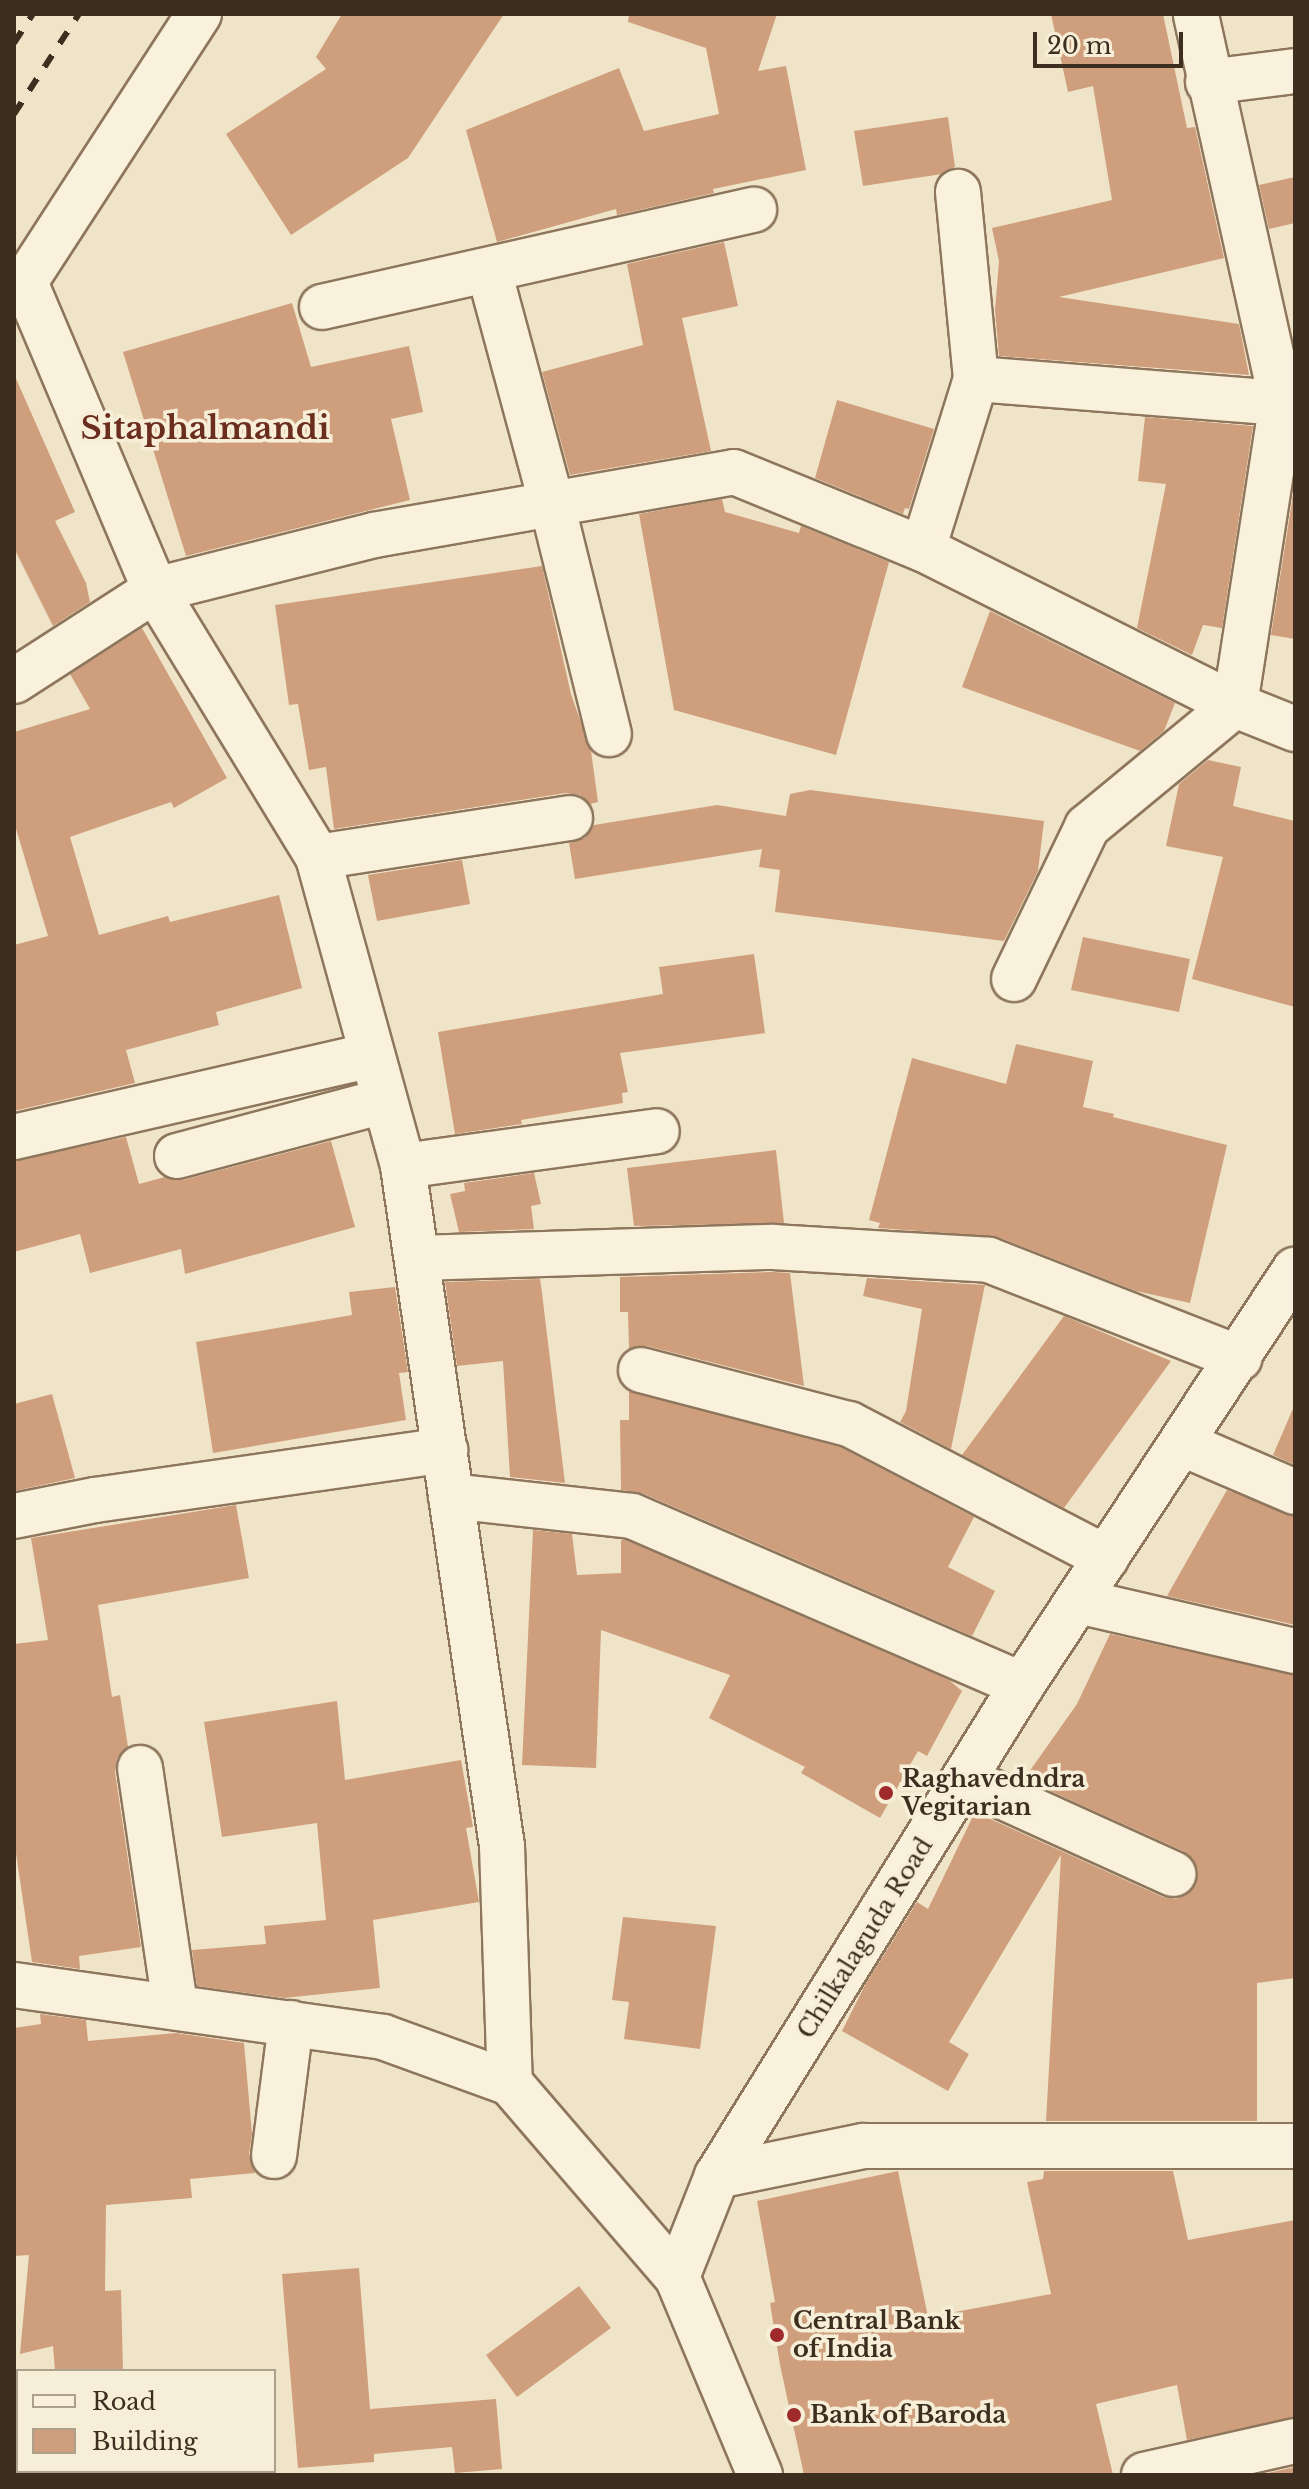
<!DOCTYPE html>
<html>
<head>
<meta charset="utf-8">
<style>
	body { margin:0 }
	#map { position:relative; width:1309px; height:2489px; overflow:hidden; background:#f0e4c8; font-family:"Libre Baskerville",serif }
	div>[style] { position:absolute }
	.building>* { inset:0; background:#cf9f7d }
	.roads { filter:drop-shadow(2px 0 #8d765c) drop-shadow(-2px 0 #8d765c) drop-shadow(0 2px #8d765c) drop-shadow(0 -2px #8d765c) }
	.minor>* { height:44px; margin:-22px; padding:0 22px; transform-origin:22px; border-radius:22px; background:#faf1dc }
	.secondary>* { height:44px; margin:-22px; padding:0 22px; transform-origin:22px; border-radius:22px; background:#faf1dc }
	.rail>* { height:6px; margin-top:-3px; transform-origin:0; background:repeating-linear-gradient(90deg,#3d2e20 0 14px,transparent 0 28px) }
	.dots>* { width:22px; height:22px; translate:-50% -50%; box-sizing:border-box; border:4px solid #f7eed8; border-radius:50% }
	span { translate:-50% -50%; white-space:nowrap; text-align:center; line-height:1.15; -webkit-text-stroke:7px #f7eed8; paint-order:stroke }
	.poi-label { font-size:24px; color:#3d2e20; font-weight:700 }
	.left { translate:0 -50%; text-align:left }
	.street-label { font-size:24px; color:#3d2e20 }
	.district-label { font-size:32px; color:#6b2e1e; font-weight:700 }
	.frame { position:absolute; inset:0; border:16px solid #3d2e20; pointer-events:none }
	.legend { position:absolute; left:16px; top:2369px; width:260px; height:104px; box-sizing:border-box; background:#f7eed8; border:2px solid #ada18e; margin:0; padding:10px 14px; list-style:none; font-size:24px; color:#3d2e20 }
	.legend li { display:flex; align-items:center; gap:16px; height:40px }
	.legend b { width:40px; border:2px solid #ada18e }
	.scale { position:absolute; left:1033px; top:32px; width:150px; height:36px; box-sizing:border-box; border:4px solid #3d2e20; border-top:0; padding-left:10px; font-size:24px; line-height:28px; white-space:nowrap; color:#3d2e20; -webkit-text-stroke:6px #f7eed8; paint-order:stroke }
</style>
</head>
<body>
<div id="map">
	<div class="building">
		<i style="clip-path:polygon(342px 14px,504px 14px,408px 158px,291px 235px,226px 134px,326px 69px,316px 57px)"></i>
		<i style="clip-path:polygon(629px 14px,777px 14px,758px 71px,786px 66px,806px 170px,713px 189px,714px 193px,617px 215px,616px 209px,497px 242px,466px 130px,619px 68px,644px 131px,719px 114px,706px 48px,628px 22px)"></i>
		<i style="clip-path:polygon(1051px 14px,1163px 14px,1187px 128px,1195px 127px,1224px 258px,1059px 297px,1239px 324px,1249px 375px,999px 356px,995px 310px,999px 261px,992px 228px,1112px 200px,1093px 86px,1068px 92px)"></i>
		<i style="clip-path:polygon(948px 117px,955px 167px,942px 174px,863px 186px,854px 131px)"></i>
		<i style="clip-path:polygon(1295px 177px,1295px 223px,1269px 229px,1259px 185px)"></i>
		<i style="clip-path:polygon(724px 242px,738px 306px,682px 318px,711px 451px,570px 475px,542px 372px,643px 345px,627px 264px)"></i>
		<i style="clip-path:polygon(292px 303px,311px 367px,409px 346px,423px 412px,391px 419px,410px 500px,186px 556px,123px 352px)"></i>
		<i style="clip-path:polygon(14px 374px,75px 512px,55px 521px,86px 583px,90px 602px,53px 626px,14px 548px)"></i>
		<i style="clip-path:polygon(837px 400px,934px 429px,909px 509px,905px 508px,903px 514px,815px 478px)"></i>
		<i style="clip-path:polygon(1145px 417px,1253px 426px,1222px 628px,1203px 625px,1192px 655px,1137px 628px,1166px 484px,1138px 481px)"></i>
		<i style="clip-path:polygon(1295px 482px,1295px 639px,1271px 635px)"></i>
		<i style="clip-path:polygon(722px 499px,725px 512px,799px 533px,801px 526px,889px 562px,836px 755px,674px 710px,639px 514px)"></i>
		<i style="clip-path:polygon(542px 566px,571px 694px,591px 751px,598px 802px,590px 804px,580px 795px,566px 793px,334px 829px,326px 767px,309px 770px,298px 704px,289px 705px,275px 605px)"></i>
		<i style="clip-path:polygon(990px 611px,1175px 703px,1164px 731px,1140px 751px,962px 687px)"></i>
		<i style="clip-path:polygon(142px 628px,227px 778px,174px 808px,171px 802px,70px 837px,99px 935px,168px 916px,170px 922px,279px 895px,302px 988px,216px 1012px,219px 1025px,126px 1050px,135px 1083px,14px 1111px,14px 945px,48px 936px,14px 822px,14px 732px,90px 709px,70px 674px)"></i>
		<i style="clip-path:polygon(1208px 760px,1241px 767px,1233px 806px,1295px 821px,1295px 1007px,1192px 979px,1223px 857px,1166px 846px,1179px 784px)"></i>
		<i style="clip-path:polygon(810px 790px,1044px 821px,1038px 871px,1004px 941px,775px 912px,780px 870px,759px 867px,762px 849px,575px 879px,569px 843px,585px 838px,594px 825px,717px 805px,786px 816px,790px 794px)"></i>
		<i style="clip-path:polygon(462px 860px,470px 904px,377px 921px,368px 875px)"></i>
		<i style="clip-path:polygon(1083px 937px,1190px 959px,1179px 1012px,1071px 990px)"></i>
		<i style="clip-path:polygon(754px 954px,765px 1033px,620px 1053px,628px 1092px,622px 1093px,623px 1103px,521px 1120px,522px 1124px,455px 1134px,438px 1032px,663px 994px,659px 967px)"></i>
		<i style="clip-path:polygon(1016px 1044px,1093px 1061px,1083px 1107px,1114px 1114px,1113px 1117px,1227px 1145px,1190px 1303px,1136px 1291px,998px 1237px,878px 1228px,880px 1223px,869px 1220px,912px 1058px,1006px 1084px)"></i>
		<i style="clip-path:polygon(126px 1137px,139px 1184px,165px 1177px,183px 1180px,331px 1141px,355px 1227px,185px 1274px,181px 1249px,90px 1273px,80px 1234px,14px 1252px,14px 1161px)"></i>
		<i style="clip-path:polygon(776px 1150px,784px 1223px,634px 1226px,627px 1168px)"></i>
		<i style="clip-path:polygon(534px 1173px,541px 1204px,531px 1206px,534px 1229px,459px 1232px,450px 1194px,465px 1191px,464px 1183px)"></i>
		<i style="clip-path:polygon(773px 1272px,790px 1273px,804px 1386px,647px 1346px,629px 1349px,628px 1312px,620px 1312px,620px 1277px)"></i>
		<i style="clip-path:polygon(867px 1278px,985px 1285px,951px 1449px,900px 1422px,906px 1411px,922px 1309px,863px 1296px)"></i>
		<i style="clip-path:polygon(540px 1279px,542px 1293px,565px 1483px,510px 1477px,503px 1361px,457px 1366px,445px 1282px)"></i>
		<i style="clip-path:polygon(395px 1287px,408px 1372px,399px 1373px,406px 1420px,213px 1453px,196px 1342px,352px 1315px,349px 1292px)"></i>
		<i style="clip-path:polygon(1064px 1316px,1171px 1361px,1064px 1508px,962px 1455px)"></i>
		<i style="clip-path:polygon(629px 1391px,840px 1447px,974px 1517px,948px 1567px,995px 1591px,972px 1636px,642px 1493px,621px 1490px,620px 1420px,629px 1420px)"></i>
		<i style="clip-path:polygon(52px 1394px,75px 1478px,14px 1491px,14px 1404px)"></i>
		<i style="clip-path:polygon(1295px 1404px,1295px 1465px,1273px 1455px)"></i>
		<i style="clip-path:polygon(1227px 1490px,1295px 1516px,1295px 1625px,1167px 1596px)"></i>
		<i style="clip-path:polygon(236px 1505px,249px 1578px,98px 1605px,112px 1697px,120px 1695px,128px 1747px,117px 1758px,115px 1772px,141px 1947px,79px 1956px,80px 1969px,32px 1962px,14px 1840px,14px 1644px,48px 1640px,31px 1538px)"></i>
		<i style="clip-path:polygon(533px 1530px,572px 1534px,577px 1575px,621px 1573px,621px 1540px,626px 1540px,949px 1680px,962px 1691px,927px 1756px,918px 1751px,880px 1818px,801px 1773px,805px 1767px,709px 1718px,730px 1675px,601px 1630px,596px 1768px,522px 1765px)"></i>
		<i style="clip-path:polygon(1110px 1634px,1295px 1675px,1295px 1978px,1257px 1983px,1257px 2121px,1046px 2121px,1061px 1855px,949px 2042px,969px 2054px,948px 2091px,842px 2031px,865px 1985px,917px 1902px,928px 1909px,975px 1812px,1163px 1897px,1176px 1899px,1188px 1894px,1195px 1885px,1198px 1871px,1193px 1859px,1183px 1851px,1024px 1779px,1077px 1704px)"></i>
		<i style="clip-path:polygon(337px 1701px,345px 1780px,461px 1760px,473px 1827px,466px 1828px,479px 1902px,373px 1920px,380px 1988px,284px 1998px,197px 1986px,192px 1950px,266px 1944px,264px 1926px,326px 1920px,317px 1823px,222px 1837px,204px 1722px)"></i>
		<i style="clip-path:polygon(623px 1917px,716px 1926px,700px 2049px,624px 2039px,629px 2002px,612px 2000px)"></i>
		<i style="clip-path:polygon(40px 2014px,86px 2020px,88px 2041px,176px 2033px,244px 2043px,252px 2134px,249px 2154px,255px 2173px,190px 2179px,192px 2198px,106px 2205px,105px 2291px,121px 2290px,123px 2371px,55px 2371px,53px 2346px,20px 2354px,29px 2255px,14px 2256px,14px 2028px,41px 2024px)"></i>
		<i style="clip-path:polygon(898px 2171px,928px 2317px,1051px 2294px,1027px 2182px,1043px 2179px,1044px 2171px,1173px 2171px,1188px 2240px,1295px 2220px,1295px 2417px,1187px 2440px,1177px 2385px,1096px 2404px,1113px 2475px,804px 2475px,780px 2365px,770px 2303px,775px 2302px,757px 2201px)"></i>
		<i style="clip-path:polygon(359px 2268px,370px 2409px,496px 2399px,502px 2469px,455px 2473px,452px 2447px,374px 2454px,374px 2462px,298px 2468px,282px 2274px)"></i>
		<i style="clip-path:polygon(579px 2286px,611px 2328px,517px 2397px,486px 2355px)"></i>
		<i style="clip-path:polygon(1295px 2467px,1295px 2475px,1258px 2475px)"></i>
	</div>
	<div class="roads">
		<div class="minor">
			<i style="left:199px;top:14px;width:320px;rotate:123deg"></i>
			<i style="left:25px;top:282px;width:334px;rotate:67.1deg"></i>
			<i style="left:155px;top:590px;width:313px;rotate:58.6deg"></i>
			<i style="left:318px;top:857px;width:320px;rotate:74.6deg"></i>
			<i style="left:403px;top:1166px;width:687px;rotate:81.72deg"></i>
			<i style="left:502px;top:1846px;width:237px;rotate:88.1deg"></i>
			<i style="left:1208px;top:82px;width:88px;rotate:-7.2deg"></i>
			<i style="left:489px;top:271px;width:241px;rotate:74.9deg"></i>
			<i style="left:552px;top:504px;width:237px;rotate:76.1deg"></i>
			<i style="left:322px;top:307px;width:443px;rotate:-12.7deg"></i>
			<i style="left:976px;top:379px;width:307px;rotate:4.5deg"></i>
			<i style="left:923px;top:549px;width:178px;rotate:-72.7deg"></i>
			<i style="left:976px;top:379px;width:188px;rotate:-95.5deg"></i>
			<i style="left:14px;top:681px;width:168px;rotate:-32.8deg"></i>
			<i style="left:155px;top:590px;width:226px;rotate:-14.1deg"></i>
			<i style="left:374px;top:535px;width:365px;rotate:-9.9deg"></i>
			<i style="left:734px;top:472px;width:204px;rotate:22.2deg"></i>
			<i style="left:923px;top:549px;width:349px;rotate:26.6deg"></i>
			<i style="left:1235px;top:705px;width:65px;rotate:21.8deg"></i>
			<i style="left:318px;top:857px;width:255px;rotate:-8.8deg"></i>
			<i style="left:1014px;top:979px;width:169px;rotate:-64.3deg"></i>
			<i style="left:1087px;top:827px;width:192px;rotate:-39.5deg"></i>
			<i style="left:1235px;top:705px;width:306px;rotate:-81.2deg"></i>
			<i style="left:1282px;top:403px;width:398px;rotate:-102.5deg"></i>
			<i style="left:14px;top:1137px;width:366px;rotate:-12.9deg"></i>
			<i style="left:177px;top:1156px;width:214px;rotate:-14.9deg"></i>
			<i style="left:403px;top:1166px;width:256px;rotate:-7.8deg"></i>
			<i style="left:418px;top:1258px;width:355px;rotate:-1.8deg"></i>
			<i style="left:773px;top:1247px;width:216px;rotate:3.4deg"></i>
			<i style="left:989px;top:1260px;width:269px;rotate:21.4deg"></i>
			<i style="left:641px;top:1370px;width:215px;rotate:14.6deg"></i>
			<i style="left:849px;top:1424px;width:290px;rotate:27.5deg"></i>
			<i style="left:1183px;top:1444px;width:122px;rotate:23.2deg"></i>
			<i style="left:451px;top:1496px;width:182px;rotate:6.3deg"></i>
			<i style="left:632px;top:1516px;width:425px;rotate:23.4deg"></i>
			<i style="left:14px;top:1516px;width:83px;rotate:-11.2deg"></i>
			<i style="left:95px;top:1500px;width:354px;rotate:-8.1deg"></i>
			<i style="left:1078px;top:1601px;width:223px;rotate:13deg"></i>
			<i style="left:140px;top:1768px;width:240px;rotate:81.6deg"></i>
			<i style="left:964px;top:1779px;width:230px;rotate:24.4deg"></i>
			<i style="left:14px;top:1985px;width:373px;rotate:8deg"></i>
			<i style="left:383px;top:2037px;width:135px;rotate:19.9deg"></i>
			<i style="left:510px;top:2083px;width:256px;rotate:49.3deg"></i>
			<i style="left:274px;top:2156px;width:134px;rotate:-82.7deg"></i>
			<i style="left:717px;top:2176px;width:149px;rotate:-11.6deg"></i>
			<i style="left:863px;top:2146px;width:432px"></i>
			<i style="left:1144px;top:2475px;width:155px;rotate:-12.7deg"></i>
		</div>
		<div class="secondary">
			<i style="left:760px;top:2475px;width:215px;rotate:-112.7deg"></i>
			<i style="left:677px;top:2277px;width:109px;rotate:-68.4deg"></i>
			<i style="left:717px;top:2176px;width:578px;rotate:-58.15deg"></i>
			<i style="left:1022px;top:1685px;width:497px;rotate:-56.7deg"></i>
		</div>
	</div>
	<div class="rail">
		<i style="left:14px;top:43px;width:35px;rotate:-57deg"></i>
		<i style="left:14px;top:114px;width:119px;rotate:-57deg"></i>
	</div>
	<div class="dots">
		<i style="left:886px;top:1793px;background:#9e2a2b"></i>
		<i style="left:777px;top:2335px;background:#9e2a2b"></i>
		<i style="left:794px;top:2415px;background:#9e2a2b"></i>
	</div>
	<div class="poi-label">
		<span class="left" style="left:902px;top:1793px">Raghavedndra<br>Vegitarian</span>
		<span class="left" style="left:793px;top:2335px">Central Bank<br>of India</span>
		<span class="left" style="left:810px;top:2415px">Bank of Baroda</span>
	</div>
	<div class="street-label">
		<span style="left:865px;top:1938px;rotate:-58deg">Chilkalaguda Road</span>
	</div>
	<div class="district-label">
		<span style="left:205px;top:428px">Sitaphalmandi</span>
	</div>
	<div class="frame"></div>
	<ul class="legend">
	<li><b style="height:10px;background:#faf1dc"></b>Road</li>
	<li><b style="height:22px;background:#cf9f7d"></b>Building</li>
	</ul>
	<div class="scale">20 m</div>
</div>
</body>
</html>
